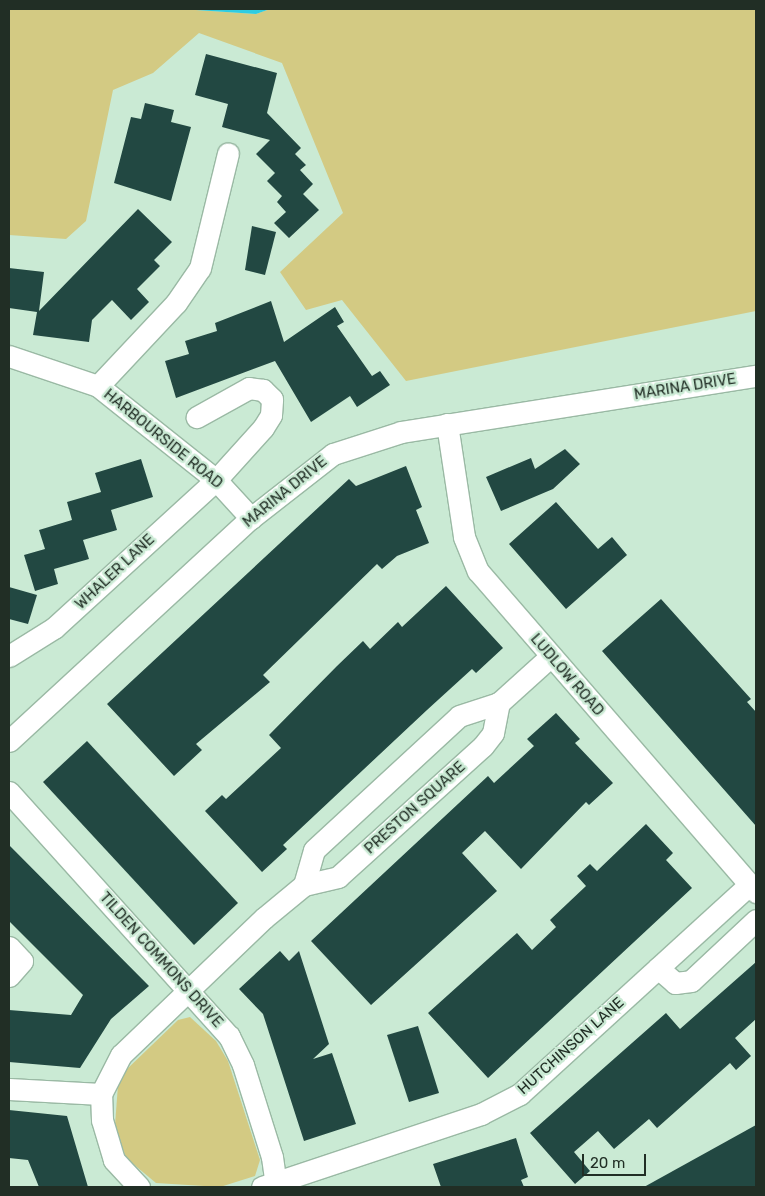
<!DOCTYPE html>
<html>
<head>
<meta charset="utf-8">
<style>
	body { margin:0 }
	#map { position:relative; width:765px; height:1196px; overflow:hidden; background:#caead4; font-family:Rubik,sans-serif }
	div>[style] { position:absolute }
	.green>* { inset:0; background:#d3ca83 }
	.water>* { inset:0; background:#2fcce1 }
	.building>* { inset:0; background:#224842 }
	.roads { filter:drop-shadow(1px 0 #9ab9a4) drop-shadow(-1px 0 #9ab9a4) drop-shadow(0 1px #9ab9a4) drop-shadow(0 -1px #9ab9a4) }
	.minor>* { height:21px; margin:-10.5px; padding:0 10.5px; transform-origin:10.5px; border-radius:10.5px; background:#fff }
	span { translate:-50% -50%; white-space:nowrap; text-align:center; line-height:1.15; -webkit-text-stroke:5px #caead4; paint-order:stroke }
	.street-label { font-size:15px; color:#212e25 }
	.frame { position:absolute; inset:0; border:10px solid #212e25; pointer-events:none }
	.scale { position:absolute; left:582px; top:1154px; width:64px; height:22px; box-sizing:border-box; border:2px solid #212e25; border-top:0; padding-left:6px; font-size:15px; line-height:18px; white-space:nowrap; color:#212e25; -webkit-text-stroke:4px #caead4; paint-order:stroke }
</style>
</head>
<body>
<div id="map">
	<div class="green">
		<i style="clip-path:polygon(9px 9px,181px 9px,256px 14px,270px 9px,756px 9px,756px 311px,406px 381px,342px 300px,306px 310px,280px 272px,343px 213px,282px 63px,199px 33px,153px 73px,113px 90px,86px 221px,66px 239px,9px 235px)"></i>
		<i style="clip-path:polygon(190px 1017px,216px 1041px,228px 1061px,260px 1160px,255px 1176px,220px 1187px,156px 1183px,126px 1158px,115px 1125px,118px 1085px,126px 1070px,178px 1020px)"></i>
	</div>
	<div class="water">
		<i style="clip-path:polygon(181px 9px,270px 9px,256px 14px)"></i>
	</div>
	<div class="building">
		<i style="clip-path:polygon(206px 54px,277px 73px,267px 113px,301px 148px,295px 154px,306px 165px,300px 170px,313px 184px,303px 194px,319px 210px,289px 238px,274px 223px,286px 212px,277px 202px,282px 196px,267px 181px,275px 173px,256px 154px,270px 140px,222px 127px,228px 104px,195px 95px)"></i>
		<i style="clip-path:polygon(145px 103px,174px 110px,171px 122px,191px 127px,171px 201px,114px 183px,131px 117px,141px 119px)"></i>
		<i style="clip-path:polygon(138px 209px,172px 242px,154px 260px,160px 266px,137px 289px,149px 302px,131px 320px,112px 300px,92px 320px,89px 342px,33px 335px,37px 312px,9px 308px,9px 268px,44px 272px,39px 311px)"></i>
		<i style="clip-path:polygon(252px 226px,276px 232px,265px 275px,245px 270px)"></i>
		<i style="clip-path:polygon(271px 301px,284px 342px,335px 307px,344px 322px,337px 326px,372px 376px,380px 371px,390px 385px,357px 407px,350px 396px,311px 422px,275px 361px,176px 398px,165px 361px,189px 354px,185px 341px,217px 331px,215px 323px)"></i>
		<i style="clip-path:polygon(565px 449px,580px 464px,553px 489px,501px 511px,486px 477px,531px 458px,535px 469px)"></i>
		<i style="clip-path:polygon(141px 459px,153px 497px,111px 510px,117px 530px,83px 540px,89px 559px,54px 569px,58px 584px,35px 591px,24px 555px,45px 549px,39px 530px,72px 520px,67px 502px,101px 492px,95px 473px)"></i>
		<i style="clip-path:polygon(406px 466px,422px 507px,416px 510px,429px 543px,397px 556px,382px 569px,377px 564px,263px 675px,270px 682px,196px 744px,202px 750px,174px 776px,107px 704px,349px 479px,356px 486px)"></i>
		<i style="clip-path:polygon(556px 502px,598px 549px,612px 537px,627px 555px,566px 609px,509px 544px)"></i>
		<i style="clip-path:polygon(446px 586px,503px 648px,476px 673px,472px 669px,427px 710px,283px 845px,287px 849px,262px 872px,205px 811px,222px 795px,226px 799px,281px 748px,269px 735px,337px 666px,363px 641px,370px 649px,398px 622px,402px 627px)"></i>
		<i style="clip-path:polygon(9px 587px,37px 595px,28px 624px,9px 619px)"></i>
		<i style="clip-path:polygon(661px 599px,751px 699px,747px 702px,756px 712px,756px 826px,602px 651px)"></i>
		<i style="clip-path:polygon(556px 713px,580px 739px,575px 743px,613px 783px,589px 805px,586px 802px,521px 869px,485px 831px,462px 853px,497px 891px,371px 1005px,311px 941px,488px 776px,494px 783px,534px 746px,527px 739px)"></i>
		<i style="clip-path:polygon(87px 741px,238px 903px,194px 945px,43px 782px)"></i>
		<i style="clip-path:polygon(646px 824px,673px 853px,666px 860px,692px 888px,488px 1078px,428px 1013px,517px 933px,532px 950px,556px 927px,550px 920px,586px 886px,577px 876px,590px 864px,597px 871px)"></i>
		<i style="clip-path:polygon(9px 845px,149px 986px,111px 1019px,80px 1068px,9px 1062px,9px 1010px,71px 1015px,83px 995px,9px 921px)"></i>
		<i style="clip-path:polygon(280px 951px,289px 961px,299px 951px,329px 1044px,313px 1059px,332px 1053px,356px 1124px,304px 1141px,263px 1014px,239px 989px)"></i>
		<i style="clip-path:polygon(756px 962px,756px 1019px,735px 1038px,751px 1056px,736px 1070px,730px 1063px,657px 1128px,649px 1119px,614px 1149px,598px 1131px,574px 1152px,590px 1171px,575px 1184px,530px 1133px,666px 1013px,680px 1029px)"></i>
		<i style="clip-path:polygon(418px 1026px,439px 1093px,409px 1102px,387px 1035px)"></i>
		<i style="clip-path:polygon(9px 1110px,67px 1116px,88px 1187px,39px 1187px,28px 1160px,9px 1158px)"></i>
		<i style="clip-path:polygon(756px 1125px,756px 1187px,644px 1187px)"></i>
		<i style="clip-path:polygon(516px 1138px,528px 1177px,521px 1180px,524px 1187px,441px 1187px,433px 1164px)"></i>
	</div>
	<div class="roads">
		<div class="minor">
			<i style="left:9px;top:356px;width:94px;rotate:18.6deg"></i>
			<i style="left:98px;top:386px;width:151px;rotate:38.5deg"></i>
			<i style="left:216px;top:480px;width:52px;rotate:47.4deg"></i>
			<i style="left:98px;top:386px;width:114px;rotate:-46.8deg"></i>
			<i style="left:176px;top:303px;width:42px;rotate:-55.6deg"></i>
			<i style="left:200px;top:268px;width:118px;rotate:-76.3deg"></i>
			<i style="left:447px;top:424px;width:114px;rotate:81.4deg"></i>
			<i style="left:464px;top:537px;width:37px;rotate:68deg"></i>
			<i style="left:478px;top:571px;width:425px;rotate:49.1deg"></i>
			<i style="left:9px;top:656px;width:53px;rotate:-31.9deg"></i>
			<i style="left:54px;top:628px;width:219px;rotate:-42.4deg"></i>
			<i style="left:216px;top:480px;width:70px;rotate:-47.9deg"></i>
			<i style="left:263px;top:428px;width:15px;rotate:-58deg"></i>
			<i style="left:271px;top:415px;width:16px;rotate:-86deg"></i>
			<i style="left:272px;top:399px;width:13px;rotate:-135deg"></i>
			<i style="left:263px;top:390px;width:14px;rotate:-172deg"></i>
			<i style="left:249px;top:388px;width:60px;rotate:150.9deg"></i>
			<i style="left:9px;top:741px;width:329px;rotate:-42.7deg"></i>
			<i style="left:251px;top:518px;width:104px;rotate:-38deg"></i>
			<i style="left:333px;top:454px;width:71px;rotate:-17.9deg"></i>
			<i style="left:401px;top:432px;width:359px;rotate:-9deg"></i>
			<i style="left:9px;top:792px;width:329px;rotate:48deg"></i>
			<i style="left:229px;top:1036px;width:32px;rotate:64deg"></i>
			<i style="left:243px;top:1065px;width:96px;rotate:72.5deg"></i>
			<i style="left:272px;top:1157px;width:30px;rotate:82deg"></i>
			<i style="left:304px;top:885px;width:36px;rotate:-74deg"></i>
			<i style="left:314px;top:850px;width:197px;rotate:-42.7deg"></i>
			<i style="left:459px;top:716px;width:42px;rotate:-18deg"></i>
			<i style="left:499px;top:703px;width:70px;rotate:-42.1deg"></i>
			<i style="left:9px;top:947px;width:19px;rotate:47deg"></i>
			<i style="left:22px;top:961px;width:20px;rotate:131deg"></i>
			<i style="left:658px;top:968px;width:23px;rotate:41deg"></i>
			<i style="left:675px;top:983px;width:16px;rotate:-7deg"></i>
			<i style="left:691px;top:981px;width:89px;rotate:-43.2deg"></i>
			<i style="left:9px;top:1089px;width:92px;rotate:3.1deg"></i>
			<i style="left:139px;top:1187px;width:37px;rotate:-133deg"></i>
			<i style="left:114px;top:1160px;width:42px;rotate:-106.7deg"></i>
			<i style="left:102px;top:1120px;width:26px;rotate:-92deg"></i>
			<i style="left:101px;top:1094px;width:44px;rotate:-62.9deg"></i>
			<i style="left:121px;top:1055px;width:198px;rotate:-43.8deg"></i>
			<i style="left:264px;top:918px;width:52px;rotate:-39.5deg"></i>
			<i style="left:304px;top:885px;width:35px;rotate:-13deg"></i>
			<i style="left:338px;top:877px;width:195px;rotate:-42.1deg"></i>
			<i style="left:483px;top:746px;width:16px;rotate:-52deg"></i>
			<i style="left:493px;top:733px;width:31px;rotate:-79deg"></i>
			<i style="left:262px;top:1187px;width:231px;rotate:-18.4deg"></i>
			<i style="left:481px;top:1114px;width:44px;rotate:-27.1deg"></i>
			<i style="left:520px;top:1094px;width:310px;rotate:-42.4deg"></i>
		</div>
	</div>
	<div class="street-label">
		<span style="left:685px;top:387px;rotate:-9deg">MARINA DRIVE</span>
		<span style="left:163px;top:439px;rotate:39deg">HARBOURSIDE ROAD</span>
		<span style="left:285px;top:492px;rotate:-39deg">MARINA DRIVE</span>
		<span style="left:115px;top:572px;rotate:-43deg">WHALER LANE</span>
		<span style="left:567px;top:675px;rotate:49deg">LUDLOW ROAD</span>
		<span style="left:415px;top:808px;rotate:-42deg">PRESTON SQUARE</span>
		<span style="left:161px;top:960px;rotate:48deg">TILDEN COMMONS DRIVE</span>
		<span style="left:571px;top:1046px;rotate:-42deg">HUTCHINSON LANE</span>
	</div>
	<div class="frame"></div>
	<div class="scale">20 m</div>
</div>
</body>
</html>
